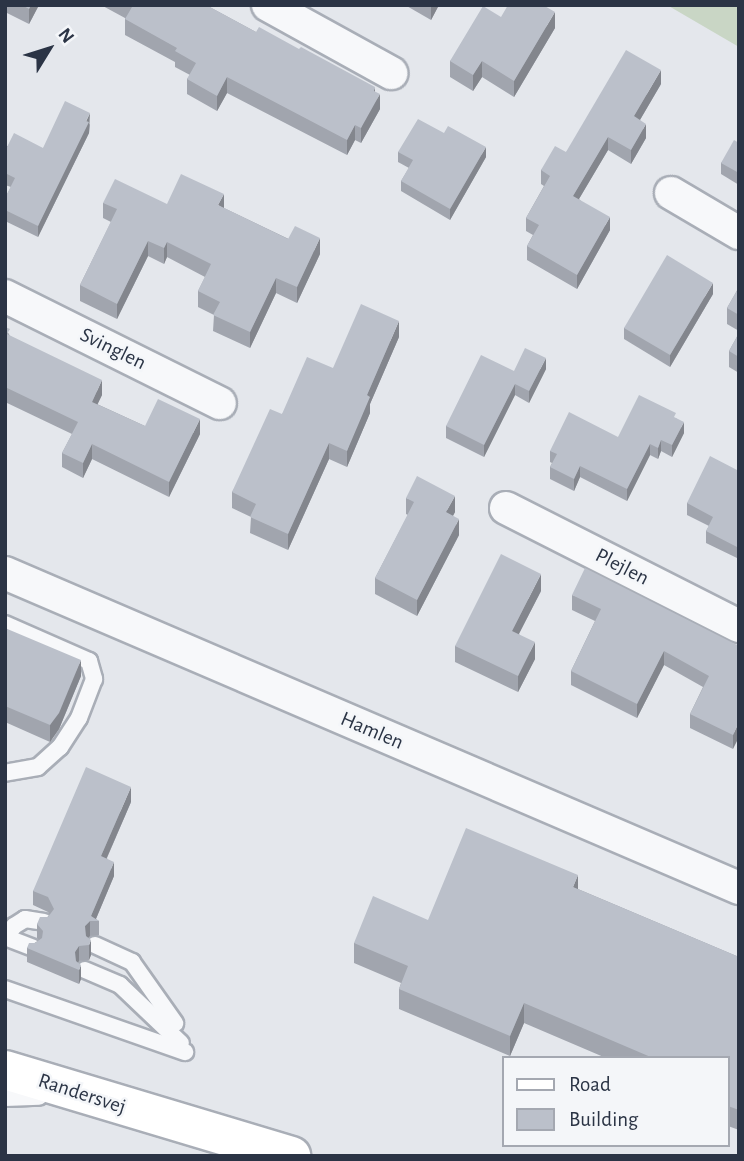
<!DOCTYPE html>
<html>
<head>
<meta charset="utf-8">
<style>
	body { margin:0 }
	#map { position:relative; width:744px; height:1161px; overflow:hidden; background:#e4e7ec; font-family:"Alegreya Sans",sans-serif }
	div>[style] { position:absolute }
	.green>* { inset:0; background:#c9d6c5 }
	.roads { filter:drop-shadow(2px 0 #a9aeb7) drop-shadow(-2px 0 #a9aeb7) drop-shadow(0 2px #a9aeb7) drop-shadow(0 -2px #a9aeb7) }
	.lane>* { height:16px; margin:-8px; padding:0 8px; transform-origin:8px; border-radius:8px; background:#f7f8fa }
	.street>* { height:32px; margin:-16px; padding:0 16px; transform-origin:16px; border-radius:16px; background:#f7f8fa }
	.secondary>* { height:38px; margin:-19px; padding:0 19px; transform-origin:19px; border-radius:19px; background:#fff }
	.wall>* { inset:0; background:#a1a5ae }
	.shaded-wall>* { inset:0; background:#83868d }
	.building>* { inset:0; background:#bbc0ca }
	span { translate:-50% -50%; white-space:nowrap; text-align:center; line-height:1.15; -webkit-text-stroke:5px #f4f6f9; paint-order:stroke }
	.street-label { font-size:21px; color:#2b3445 }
	.frame { position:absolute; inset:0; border:7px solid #2b3445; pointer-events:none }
	.legend { position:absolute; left:502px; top:1056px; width:228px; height:91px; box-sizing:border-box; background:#f4f6f9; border:2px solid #a4a8b1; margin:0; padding:9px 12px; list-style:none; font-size:21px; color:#2b3445 }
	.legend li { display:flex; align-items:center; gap:14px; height:35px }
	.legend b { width:35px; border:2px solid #a4a8b1 }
	.north { position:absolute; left:14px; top:14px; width:70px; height:70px; -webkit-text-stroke:5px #f4f6f9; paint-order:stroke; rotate:52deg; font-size:19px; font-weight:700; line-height:28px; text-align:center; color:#2b3445 }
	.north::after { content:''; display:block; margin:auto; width:24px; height:32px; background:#2b3445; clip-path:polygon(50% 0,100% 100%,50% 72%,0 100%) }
</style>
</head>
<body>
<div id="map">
	<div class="green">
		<i style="clip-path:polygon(667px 5px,739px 5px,739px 47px)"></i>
	</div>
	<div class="roads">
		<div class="lane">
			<i style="left:5px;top:624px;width:92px;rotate:23.8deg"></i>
			<i style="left:89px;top:661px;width:19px;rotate:74deg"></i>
			<i style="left:94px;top:679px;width:42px;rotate:111deg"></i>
			<i style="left:79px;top:718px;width:35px;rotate:123deg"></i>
			<i style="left:60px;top:747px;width:30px;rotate:138deg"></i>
			<i style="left:38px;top:767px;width:34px;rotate:170deg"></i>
			<i style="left:5px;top:937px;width:30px;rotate:21deg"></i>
			<i style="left:5px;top:938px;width:15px;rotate:-53deg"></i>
			<i style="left:14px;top:926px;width:13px;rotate:-32deg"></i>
			<i style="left:25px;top:919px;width:19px;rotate:9deg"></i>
			<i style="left:95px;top:945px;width:41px;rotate:24.7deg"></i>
			<i style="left:132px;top:962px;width:75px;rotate:54.8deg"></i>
			<i style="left:85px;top:970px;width:38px;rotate:23deg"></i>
			<i style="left:120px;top:985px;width:84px;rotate:43.6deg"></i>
			<i style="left:5px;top:989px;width:191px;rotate:19.3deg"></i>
			<i style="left:5px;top:1098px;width:34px;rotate:-2deg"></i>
		</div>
		<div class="street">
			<i style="left:268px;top:5px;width:141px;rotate:28.9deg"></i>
			<i style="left:671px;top:193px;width:79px;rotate:30.5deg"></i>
			<i style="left:5px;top:296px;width:240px;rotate:26.5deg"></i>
			<i style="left:506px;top:508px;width:261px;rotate:26.9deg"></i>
			<i style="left:5px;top:573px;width:799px;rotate:23.23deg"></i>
		</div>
		<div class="secondary">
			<i style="left:5px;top:1070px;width:299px;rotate:16.7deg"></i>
		</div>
	</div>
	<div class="wall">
		<i style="clip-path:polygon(5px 5px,39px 5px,29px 24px,5px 12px)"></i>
		<i style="clip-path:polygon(101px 5px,206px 5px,256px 32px,375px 92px,380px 109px,361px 143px,355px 140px,347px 155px,227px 93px,217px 111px,187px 94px,187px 79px,190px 75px,175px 67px,175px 62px,125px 35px,125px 18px)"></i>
		<i style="clip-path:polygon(405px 5px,439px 5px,431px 20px)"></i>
		<i style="clip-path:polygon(501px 17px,555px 28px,514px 97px,482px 77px,473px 91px,450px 77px,450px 61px)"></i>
		<i style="clip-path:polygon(661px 84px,640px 120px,646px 138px,631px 164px,608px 150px,579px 199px,610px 230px,577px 289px,527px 260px,527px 246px,533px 235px,526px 231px,526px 218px,544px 186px,541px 184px,541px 170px)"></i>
		<i style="clip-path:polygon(90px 124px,89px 133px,38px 237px,5px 221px,5px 198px,11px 187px,5px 185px,5px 146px,43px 148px)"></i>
		<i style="clip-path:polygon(444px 133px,486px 157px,450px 220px,401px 191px,401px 181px,409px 168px,398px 162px,398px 152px)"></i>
		<i style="clip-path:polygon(739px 143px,739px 185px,721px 174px,721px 163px)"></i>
		<i style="clip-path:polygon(103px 203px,167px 204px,224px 208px,320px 254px,297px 303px,276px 293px,250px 348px,213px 331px,214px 315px,198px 307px,198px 291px,205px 277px,167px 257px,164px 264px,148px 256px,117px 319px,80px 301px,80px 285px,111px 222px,103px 218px)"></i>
		<i style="clip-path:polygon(739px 287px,739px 331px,727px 324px,727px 308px)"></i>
		<i style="clip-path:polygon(713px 294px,670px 367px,624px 339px,624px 328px)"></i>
		<i style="clip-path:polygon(5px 327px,10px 336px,102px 395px,97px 404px,145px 426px,200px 434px,169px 497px,92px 459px,83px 478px,62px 467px,62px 453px,72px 434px,5px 402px)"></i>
		<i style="clip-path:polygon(739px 333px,739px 373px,729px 367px,729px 351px)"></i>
		<i style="clip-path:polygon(399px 337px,370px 404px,370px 413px,347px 467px,329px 459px,288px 550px,250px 533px,251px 517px,232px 508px,232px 492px,282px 414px,333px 368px)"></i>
		<i style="clip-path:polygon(546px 369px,529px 403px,515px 395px,484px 457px,446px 438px,446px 426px,514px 371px)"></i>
		<i style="clip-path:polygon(676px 418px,684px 433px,672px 457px,661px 451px,658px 459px,650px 455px,627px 501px,580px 477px,574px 491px,550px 479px,550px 467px,552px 463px,550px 462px,550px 451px,618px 437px)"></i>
		<i style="clip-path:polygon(739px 471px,737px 558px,706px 543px,706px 531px,709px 526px,687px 515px,687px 503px)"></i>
		<i style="clip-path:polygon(406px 498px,455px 512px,453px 516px,459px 535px,417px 616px,375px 594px,375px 578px,408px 515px,406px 514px)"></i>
		<i style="clip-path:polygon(541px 591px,519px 634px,535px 659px,518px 692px,455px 662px,455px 646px)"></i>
		<i style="clip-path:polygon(572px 595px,739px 646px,733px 749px,690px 728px,690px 714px,703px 687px,664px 665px,637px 718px,571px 685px,571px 671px,595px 621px,572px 610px)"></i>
		<i style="clip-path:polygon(5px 628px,81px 676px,59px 729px,50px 742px,5px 722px)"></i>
		<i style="clip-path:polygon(131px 802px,107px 858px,114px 876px,96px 919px,99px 921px,99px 935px,90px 936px,88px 938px,91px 955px,89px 960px,79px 961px,78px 963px,81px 979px,79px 984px,27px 962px,27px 948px,39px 940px,37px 938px,37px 924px,50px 915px,48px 912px,33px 905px,33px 891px)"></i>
		<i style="clip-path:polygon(578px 889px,739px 957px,739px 1130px,728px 1126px,728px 1058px,606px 1058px,524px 1023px,510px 1056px,399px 1009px,399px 989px,401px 983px,354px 963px,354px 943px,428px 920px)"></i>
	</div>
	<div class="shaded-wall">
		<i style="clip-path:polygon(31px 5px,39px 5px,29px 24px,29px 9px)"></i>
		<i style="clip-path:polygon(431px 5px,439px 5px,431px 20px)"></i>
		<i style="clip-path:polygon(555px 12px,555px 28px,514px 97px,514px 81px)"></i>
		<i style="clip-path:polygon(482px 61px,482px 77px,473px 91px,473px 75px)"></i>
		<i style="clip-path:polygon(661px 70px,661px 84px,634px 130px,634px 116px)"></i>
		<i style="clip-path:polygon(227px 77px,227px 93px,217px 111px,217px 96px)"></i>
		<i style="clip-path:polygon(375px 87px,375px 102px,380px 94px,380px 109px,361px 143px,361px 128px)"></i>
		<i style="clip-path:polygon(90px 113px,89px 133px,38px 237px,38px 226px)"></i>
		<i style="clip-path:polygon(646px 124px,646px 138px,631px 164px,631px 150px)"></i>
		<i style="clip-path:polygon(355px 125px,355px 140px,347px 155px,347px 140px)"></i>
		<i style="clip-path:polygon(608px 137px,608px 150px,573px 209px,573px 196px)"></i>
		<i style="clip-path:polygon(486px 147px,486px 157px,450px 220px,450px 209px)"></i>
		<i style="clip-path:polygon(224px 194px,224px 209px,218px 205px)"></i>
		<i style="clip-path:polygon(610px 217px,610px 230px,577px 289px,577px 275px)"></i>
		<i style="clip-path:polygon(320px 238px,320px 254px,297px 303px,297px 287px)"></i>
		<i style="clip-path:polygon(148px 241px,148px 256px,117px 319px,117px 304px)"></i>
		<i style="clip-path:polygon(167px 242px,167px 257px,164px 264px,164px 248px)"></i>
		<i style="clip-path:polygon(276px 278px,276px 293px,250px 348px,250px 332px)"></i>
		<i style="clip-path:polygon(713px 283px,713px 294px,670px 367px,670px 355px)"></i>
		<i style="clip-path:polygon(399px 321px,399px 337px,370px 404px,370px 413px,347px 467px,347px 451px,367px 395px)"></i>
		<i style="clip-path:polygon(546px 358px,546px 369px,529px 403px,529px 391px)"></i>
		<i style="clip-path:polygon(102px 380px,102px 395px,92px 416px,92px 402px)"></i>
		<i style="clip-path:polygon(515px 384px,515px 395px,484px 457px,484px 445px)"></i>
		<i style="clip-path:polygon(200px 419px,200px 434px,169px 497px,169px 482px)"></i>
		<i style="clip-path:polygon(684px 422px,684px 433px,672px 457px,672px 445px)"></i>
		<i style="clip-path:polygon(661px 440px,661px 451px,658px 459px,658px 448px)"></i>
		<i style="clip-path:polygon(329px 443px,329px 459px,288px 550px,288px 534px)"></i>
		<i style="clip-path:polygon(92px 444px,92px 459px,83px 478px,83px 463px)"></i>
		<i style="clip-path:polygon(650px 444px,650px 455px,627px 501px,627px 489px)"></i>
		<i style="clip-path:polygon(580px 466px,580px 477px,574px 491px,574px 479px)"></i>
		<i style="clip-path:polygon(455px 496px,455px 512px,446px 528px,446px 512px)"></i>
		<i style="clip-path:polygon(459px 519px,459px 535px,417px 616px,417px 600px)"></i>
		<i style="clip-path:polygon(739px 543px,739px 555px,737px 558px,737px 547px)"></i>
		<i style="clip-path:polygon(541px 574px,541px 591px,512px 647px,512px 631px)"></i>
		<i style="clip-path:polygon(535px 642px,535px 659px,518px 692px,518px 676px)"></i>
		<i style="clip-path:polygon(664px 651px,664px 665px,637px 718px,637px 704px)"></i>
		<i style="clip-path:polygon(81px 660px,81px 676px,59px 729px,50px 742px,50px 725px)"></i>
		<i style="clip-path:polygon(739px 722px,739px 737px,733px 749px,733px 735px)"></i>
		<i style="clip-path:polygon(131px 787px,131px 802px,101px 871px,101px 856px)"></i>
		<i style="clip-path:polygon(114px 862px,114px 876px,95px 921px,91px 916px)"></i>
		<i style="clip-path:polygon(578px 875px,578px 895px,573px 887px)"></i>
		<i style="clip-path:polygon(90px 921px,90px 936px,85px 941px,85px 926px)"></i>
		<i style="clip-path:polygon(91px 940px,91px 955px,89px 960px,89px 945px)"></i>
		<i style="clip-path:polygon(79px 946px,79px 961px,75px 967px,75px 952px)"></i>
		<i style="clip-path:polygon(81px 965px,81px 979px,79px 984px,79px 970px)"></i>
		<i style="clip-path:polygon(524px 1003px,524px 1023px,510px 1056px,510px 1036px)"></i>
	</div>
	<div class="building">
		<i style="clip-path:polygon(22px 5px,31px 5px,29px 9px)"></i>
		<i style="clip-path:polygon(129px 5px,206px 5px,256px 32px,259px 27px,299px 49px,301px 47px,375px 87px,374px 91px,380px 94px,361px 128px,355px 125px,347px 140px,227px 77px,217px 96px,187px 79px,196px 63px,175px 51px,177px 48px,125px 19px,132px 7px)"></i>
		<i style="clip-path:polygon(508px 5px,543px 5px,555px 12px,514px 81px,482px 61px,473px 75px,450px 61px,483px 6px,501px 17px)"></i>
		<i style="clip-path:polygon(626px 50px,661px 70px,634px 116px,646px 124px,631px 150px,608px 137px,573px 196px,610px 217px,577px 275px,527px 246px,539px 225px,526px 218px,550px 176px,541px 170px,555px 146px,566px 152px)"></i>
		<i style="clip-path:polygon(65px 101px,90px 113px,86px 121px,89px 122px,38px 226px,5px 210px,5px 198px,15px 178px,5px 173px,5px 146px,7px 147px,14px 133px,43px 148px)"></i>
		<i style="clip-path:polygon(418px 119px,444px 133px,448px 126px,486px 147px,450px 209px,401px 181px,413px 160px,398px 152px)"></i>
		<i style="clip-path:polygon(734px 140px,739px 143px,739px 173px,721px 163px)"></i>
		<i style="clip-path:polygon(181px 174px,224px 194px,218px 205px,288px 239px,295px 226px,320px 238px,297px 287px,276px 278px,250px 332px,213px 315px,220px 302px,198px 291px,211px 264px,167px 242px,164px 248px,148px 241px,117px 304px,80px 285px,117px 209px,103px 203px,115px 179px,167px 204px)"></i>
		<i style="clip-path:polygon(667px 255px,713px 283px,670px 355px,624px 328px)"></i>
		<i style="clip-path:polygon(739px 287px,739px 315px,727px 308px)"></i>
		<i style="clip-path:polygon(361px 304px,399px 321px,367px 395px,370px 397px,347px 451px,329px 443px,288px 534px,250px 517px,256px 504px,232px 492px,270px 409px,282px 414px,307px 357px,333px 368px)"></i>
		<i style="clip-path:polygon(5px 327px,10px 329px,7px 334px,102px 380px,92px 402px,145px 426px,158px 399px,200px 419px,169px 482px,92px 444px,83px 463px,62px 453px,78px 422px,5px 387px)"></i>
		<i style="clip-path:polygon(739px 333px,739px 357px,729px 351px)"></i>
		<i style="clip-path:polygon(525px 348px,546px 358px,529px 391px,515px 384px,484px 445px,446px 426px,481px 355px,514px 371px)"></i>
		<i style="clip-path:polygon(639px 395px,676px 413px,674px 417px,684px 422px,672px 445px,661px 440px,658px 448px,650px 444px,627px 489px,580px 466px,574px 479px,550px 467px,557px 454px,550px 451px,569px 412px,618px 437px)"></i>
		<i style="clip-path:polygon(710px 456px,739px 471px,739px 543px,737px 547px,706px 531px,713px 517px,687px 503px)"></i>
		<i style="clip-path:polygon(417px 476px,455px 496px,446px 512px,459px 519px,417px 600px,375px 578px,414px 502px,406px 498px)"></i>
		<i style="clip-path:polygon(501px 554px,541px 574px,512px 631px,535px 642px,518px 676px,455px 646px)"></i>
		<i style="clip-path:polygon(585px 568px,739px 646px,739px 722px,733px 735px,690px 714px,709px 676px,664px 651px,637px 704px,571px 671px,601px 609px,572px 595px)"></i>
		<i style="clip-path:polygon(5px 628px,81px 660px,59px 713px,50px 725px,5px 706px)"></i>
		<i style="clip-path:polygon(86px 767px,131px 787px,101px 856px,114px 862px,91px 916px,99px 921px,90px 921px,85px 926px,86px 936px,91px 940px,89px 945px,79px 946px,75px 952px,76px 961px,81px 965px,79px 970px,27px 948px,29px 943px,35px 943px,42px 938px,43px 931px,37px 924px,40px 917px,48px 917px,54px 909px,48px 897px,33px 891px)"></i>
		<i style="clip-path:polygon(466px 828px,578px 875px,573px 887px,739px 957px,739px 1110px,728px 1106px,728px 1058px,653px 1058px,524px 1003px,510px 1036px,399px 989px,408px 966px,354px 943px,373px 896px,428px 920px)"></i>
	</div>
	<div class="street-label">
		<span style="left:113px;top:349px;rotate:26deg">Svinglen</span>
		<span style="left:622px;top:567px;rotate:27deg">Plejlen</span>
		<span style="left:372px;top:731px;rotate:23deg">Hamlen</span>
		<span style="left:82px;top:1094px;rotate:18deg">Randersvej</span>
	</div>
	<div class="frame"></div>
	<ul class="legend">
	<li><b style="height:9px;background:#fff"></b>Road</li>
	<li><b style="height:19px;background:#bbc0ca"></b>Building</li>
	</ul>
	<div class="north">N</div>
</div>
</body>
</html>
